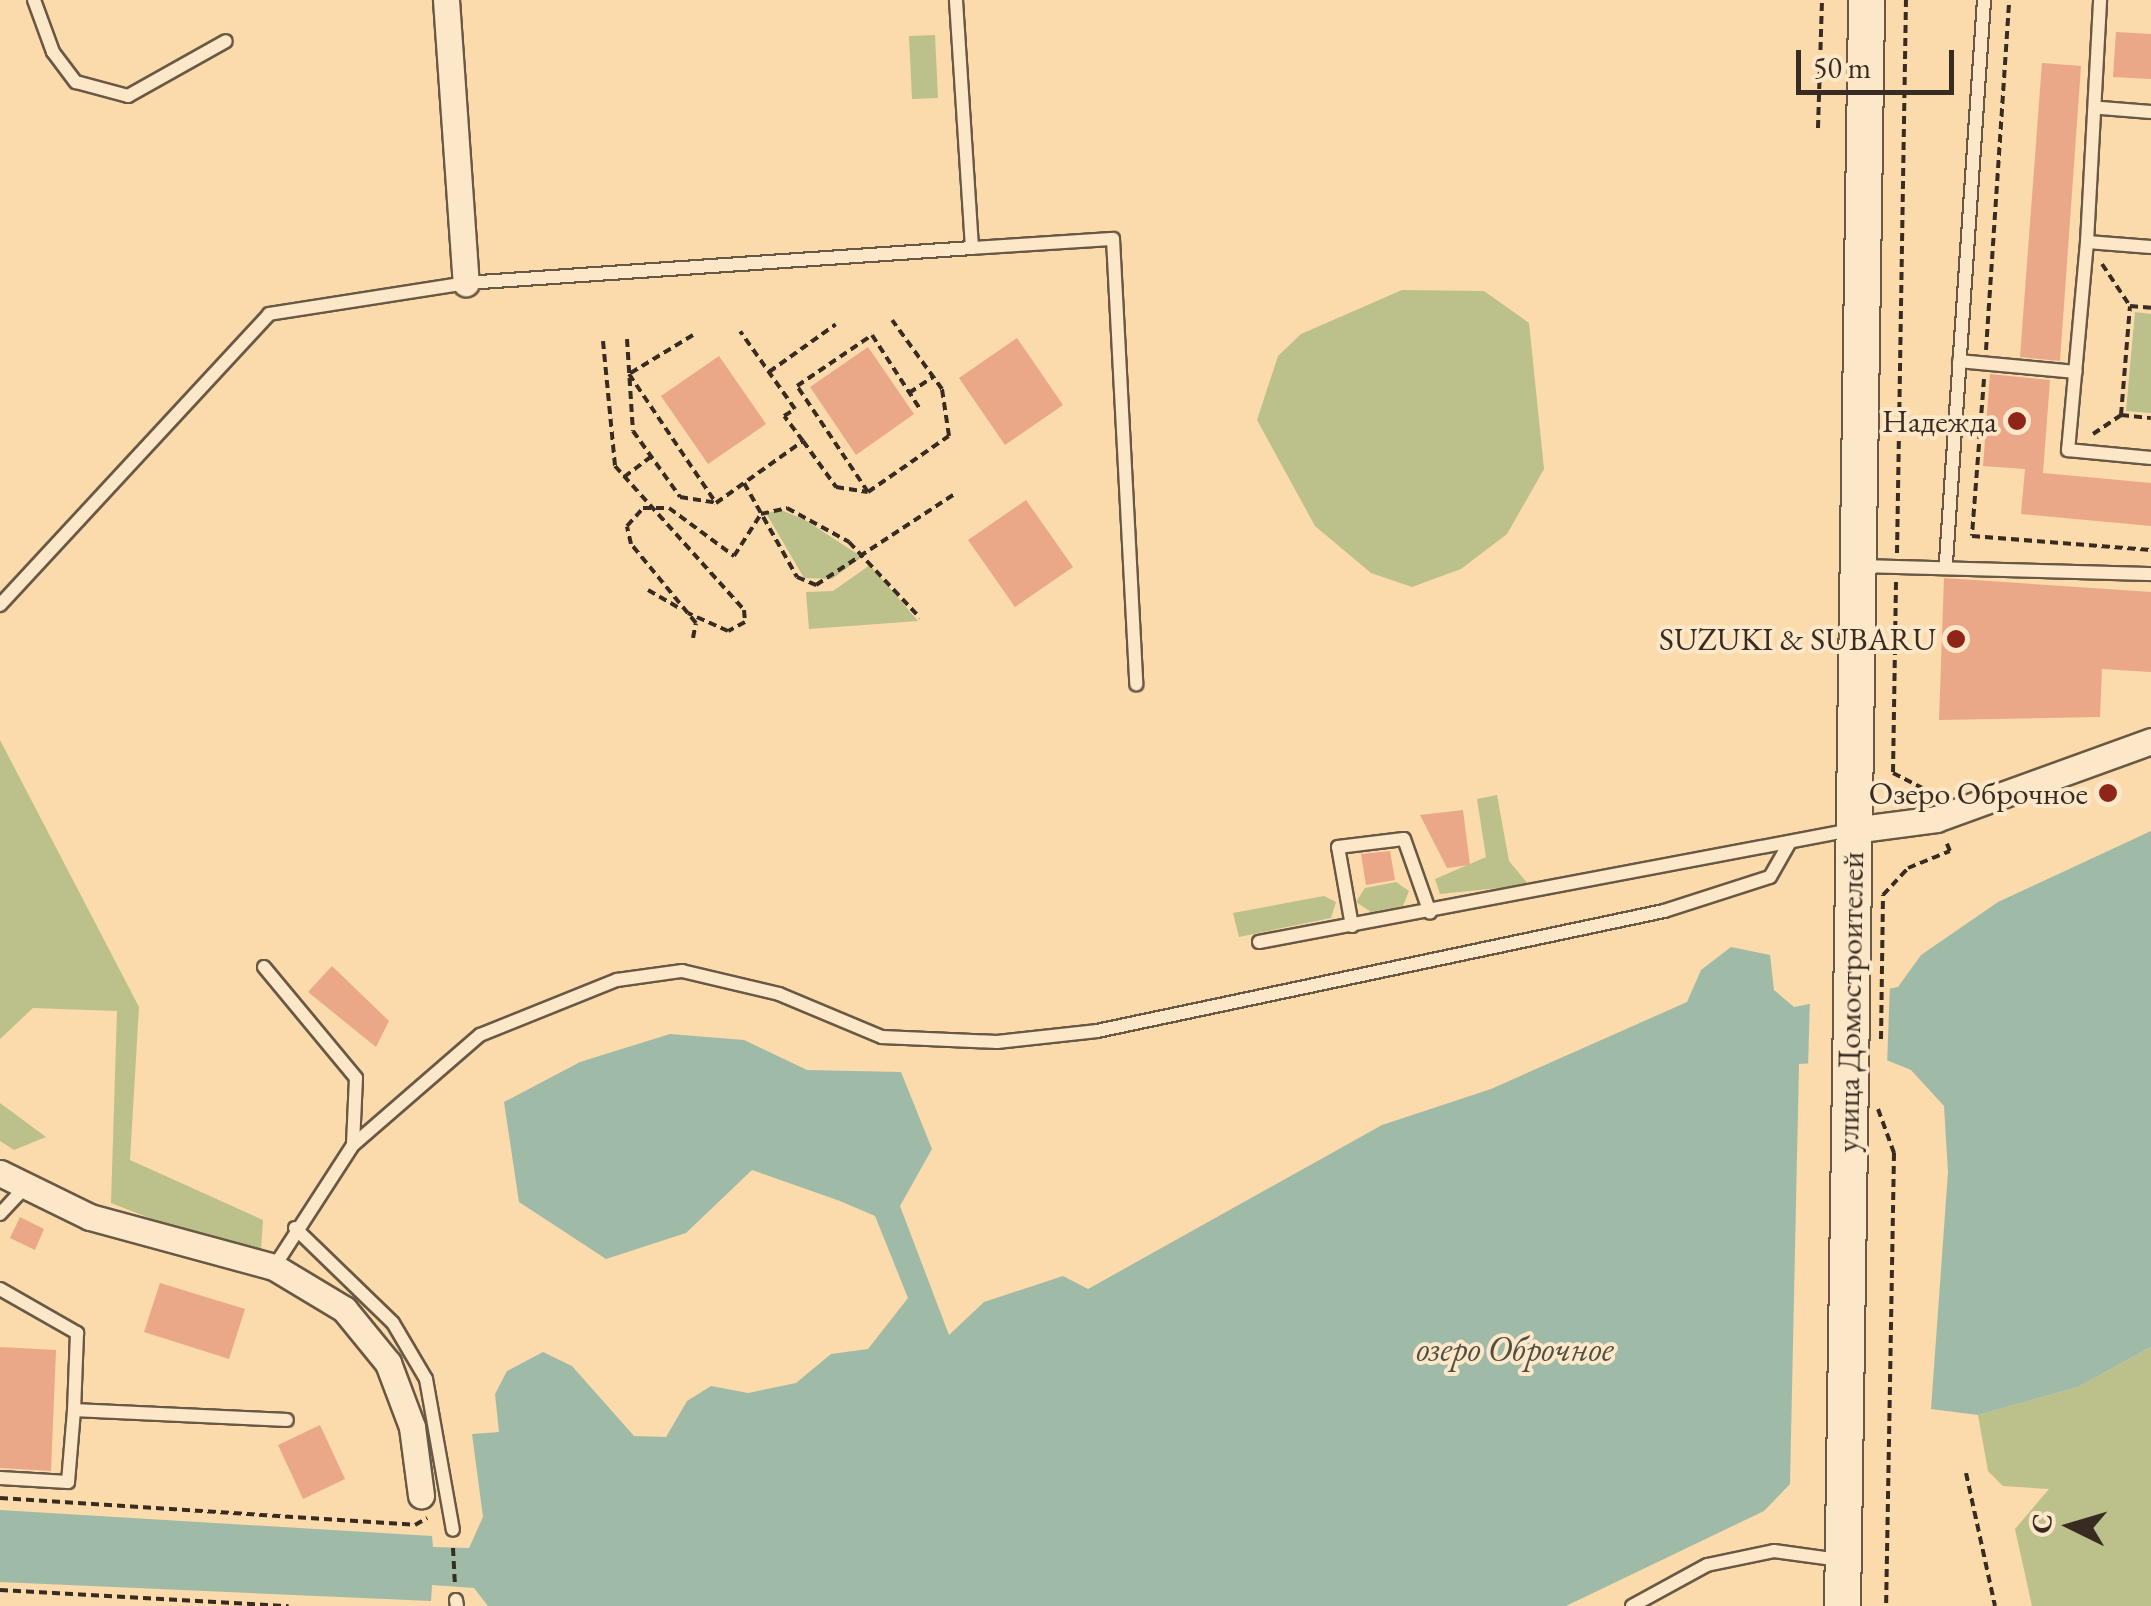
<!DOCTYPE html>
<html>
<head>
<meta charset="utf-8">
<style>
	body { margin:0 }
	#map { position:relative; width:2151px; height:1606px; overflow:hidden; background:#fbdaac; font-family:"EB Garamond",serif }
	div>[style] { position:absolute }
	.green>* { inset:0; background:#bcc08b }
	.water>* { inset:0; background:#9fbba8 }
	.pier>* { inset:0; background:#fbdaac }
	.building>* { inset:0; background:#eaa888 }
	.path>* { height:4px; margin-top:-2px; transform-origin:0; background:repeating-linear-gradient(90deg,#382c22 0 8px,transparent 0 13px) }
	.roads { filter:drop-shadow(2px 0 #695844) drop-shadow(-2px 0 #695844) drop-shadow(0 2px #695844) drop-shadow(0 -2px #695844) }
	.lane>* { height:12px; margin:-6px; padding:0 6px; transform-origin:6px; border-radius:6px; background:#fce7c9 }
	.street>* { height:25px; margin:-12.5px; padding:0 12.5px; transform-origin:12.5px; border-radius:12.5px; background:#fce7c9 }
	.secondary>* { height:35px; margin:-17.5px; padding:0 17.5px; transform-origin:17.5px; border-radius:17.5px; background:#fce7c9 }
	.dots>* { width:28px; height:28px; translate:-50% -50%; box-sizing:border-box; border:5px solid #fce7c9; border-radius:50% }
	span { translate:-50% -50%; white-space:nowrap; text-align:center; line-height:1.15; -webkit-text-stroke:8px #fce7c9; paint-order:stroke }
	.poi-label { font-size:32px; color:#382c22 }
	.right { translate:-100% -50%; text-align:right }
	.street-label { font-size:32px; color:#382c22 }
	.water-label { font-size:35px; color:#525044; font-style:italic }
	.north { position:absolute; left:2021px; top:1476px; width:100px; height:100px; -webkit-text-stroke:8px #fce7c9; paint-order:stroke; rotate:275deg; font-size:28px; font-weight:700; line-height:40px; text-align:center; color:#382c22 }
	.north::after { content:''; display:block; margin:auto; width:35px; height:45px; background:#382c22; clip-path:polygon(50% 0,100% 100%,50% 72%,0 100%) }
	.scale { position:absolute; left:1796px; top:50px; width:158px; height:45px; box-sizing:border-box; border:5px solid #382c22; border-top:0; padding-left:12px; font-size:30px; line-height:35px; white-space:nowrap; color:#382c22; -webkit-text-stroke:8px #fce7c9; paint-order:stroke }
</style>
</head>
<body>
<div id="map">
	<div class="green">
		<i style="clip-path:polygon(935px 35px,938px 98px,912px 99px,909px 36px)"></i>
		<i style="clip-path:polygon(1402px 290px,1484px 291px,1529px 323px,1544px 469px,1507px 534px,1461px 569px,1412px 587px,1371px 573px,1315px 526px,1257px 420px,1278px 356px,1301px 334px)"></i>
		<i style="clip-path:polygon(2135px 312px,2151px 314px,2151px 413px,2126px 411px)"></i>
		<i style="clip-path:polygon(781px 510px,805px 520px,862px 557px,832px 579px,804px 578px,766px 513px)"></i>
		<i style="clip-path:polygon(870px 565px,918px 621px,809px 629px,806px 592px,833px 591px)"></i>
		<i style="clip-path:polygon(0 740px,139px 1007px,130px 1160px,263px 1220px,261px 1249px,234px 1251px,111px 1203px,117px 1011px,33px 1008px,0 1039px)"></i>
		<i style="clip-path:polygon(1497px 795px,1509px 861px,1529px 885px,1440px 894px,1435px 879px,1486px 857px,1477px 799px)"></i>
		<i style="clip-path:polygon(1396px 882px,1409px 891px,1403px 906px,1371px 912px,1356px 902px,1365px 888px)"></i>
		<i style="clip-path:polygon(1324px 896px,1336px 902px,1331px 918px,1239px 937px,1233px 913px)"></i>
		<i style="clip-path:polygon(0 1103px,46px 1137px,14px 1150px,0 1141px)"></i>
		<i style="clip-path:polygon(2151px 1347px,2151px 1606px,2032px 1606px,2015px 1529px,2049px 1489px,2003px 1486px,1988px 1471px,1978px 1415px,2078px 1387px)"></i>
	</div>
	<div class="water">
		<i style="clip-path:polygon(2151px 831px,2151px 1347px,2078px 1387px,1978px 1415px,1931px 1409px,1948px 1172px,1944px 1106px,1911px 1070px,1884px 1059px,1799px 1064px,1790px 1484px,1764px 1511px,1566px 1606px,488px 1606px,474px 1588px,432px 1585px,431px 1601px,0 1582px,0 1510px,432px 1536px,433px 1547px,469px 1548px,483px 1517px,472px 1434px,499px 1432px,495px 1394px,507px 1371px,543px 1352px,572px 1366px,634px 1436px,666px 1437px,687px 1401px,711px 1386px,748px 1393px,796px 1383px,831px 1354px,868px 1349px,908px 1298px,875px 1216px,840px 1201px,752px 1170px,686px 1233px,606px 1259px,519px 1202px,504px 1102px,580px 1062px,670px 1034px,744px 1040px,807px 1070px,901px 1072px,932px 1149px,900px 1206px,949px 1335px,984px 1302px,1063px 1276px,1088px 1289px,1382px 1125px,1491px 1089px,1687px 1002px,1701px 970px,1731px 947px,1770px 955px,1774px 990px,1794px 1007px,1898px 987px,1921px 955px,1998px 902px)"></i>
	</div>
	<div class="pier">
		<i style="clip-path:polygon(1890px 983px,1887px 1066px,1808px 1068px,1810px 999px)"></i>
	</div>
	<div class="building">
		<i style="clip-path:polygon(2116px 32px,2151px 34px,2151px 79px,2113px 77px)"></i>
		<i style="clip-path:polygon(2042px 63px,2081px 66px,2060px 361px,2020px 357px)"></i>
		<i style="clip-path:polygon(1017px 338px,1063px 405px,1005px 445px,959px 378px)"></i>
		<i style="clip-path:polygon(868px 347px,914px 414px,856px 455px,810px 387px)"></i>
		<i style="clip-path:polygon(719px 356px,766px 424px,708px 464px,661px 396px)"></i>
		<i style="clip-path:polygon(1990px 374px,2050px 380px,2043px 473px,2151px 483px,2151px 526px,2021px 514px,2025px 469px,1983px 466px)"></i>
		<i style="clip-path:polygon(1026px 500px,1073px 567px,1015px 607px,968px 540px)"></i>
		<i style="clip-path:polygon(1944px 578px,2151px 592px,2151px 672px,2102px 669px,2100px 717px,1939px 720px)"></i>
		<i style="clip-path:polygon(1463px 810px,1470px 865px,1447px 868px,1420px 815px)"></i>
		<i style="clip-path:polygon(1390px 851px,1395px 880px,1366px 885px,1361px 854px)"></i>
		<i style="clip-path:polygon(332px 966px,389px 1021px,376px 1047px,308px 992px)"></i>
		<i style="clip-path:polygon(20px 1217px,44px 1229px,35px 1250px,10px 1238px)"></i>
		<i style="clip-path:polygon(160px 1283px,245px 1309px,229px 1359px,144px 1332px)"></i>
		<i style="clip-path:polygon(0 1347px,56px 1350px,51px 1471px,0 1468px)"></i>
		<i style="clip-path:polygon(320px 1425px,345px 1479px,303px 1499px,278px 1445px)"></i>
	</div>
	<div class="path">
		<i style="left:1818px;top:128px;width:128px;rotate:-88.2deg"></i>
		<i style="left:2102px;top:264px;width:50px;rotate:56.3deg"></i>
		<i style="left:693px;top:335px;width:75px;rotate:148.6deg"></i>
		<i style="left:629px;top:374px;width:156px;rotate:56deg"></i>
		<i style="left:627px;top:339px;width:92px;rotate:86.3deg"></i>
		<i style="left:633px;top:431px;width:81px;rotate:54.5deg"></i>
		<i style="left:680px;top:497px;width:36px;rotate:9deg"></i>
		<i style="left:716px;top:503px;width:107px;rotate:-35.5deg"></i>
		<i style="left:803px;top:441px;width:31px;rotate:-127deg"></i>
		<i style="left:784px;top:416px;width:13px;rotate:-32deg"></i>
		<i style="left:795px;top:409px;width:95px;rotate:-125.2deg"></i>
		<i style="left:603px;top:341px;width:126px;rotate:84.5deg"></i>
		<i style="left:615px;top:466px;width:193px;rotate:48.1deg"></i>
		<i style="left:744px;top:610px;width:12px;rotate:85deg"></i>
		<i style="left:745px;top:622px;width:19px;rotate:152deg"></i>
		<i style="left:728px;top:631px;width:44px;rotate:-155.8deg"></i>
		<i style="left:1986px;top:350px;width:351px;rotate:-86.2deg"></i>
		<i style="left:769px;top:372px;width:82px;rotate:-35.6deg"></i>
		<i style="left:1984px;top:379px;width:157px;rotate:94.4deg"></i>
		<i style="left:1972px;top:536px;width:180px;rotate:4.5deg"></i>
		<i style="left:909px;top:393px;width:29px;rotate:-34deg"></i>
		<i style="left:2121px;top:415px;width:109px;rotate:-85.3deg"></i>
		<i style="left:2130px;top:306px;width:21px;rotate:5deg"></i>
		<i style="left:2093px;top:434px;width:34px;rotate:-34deg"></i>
		<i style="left:2121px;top:415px;width:30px;rotate:6deg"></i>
		<i style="left:803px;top:441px;width:57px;rotate:54.3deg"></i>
		<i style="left:836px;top:487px;width:32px;rotate:9deg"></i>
		<i style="left:868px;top:492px;width:98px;rotate:-34.7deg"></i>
		<i style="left:949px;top:436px;width:48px;rotate:-98.5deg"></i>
		<i style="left:942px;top:389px;width:85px;rotate:-125.9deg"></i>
		<i style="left:624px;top:477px;width:34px;rotate:-37deg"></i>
		<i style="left:744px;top:483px;width:108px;rotate:60.6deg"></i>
		<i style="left:797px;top:577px;width:21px;rotate:23deg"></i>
		<i style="left:816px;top:585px;width:168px;rotate:-33.3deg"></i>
		<i style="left:868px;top:492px;width:128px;rotate:-123.8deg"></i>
		<i style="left:797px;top:386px;width:91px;rotate:-34.2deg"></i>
		<i style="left:872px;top:335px;width:88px;rotate:57deg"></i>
		<i style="left:1897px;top:553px;width:553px;rotate:-89.07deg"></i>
		<i style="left:1896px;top:582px;width:191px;rotate:90.9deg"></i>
		<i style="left:1893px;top:773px;width:33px;rotate:27deg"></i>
		<i style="left:648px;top:590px;width:36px;rotate:30deg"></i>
		<i style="left:693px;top:638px;width:15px;rotate:-79deg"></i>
		<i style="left:696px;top:623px;width:102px;rotate:-129.4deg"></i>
		<i style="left:631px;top:544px;width:18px;rotate:-103deg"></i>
		<i style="left:627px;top:526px;width:24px;rotate:-48deg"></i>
		<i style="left:643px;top:508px;width:26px"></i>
		<i style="left:669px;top:508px;width:81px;rotate:36.4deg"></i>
		<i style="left:734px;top:556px;width:50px;rotate:-57.3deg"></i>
		<i style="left:761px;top:514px;width:27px;rotate:-13deg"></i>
		<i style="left:787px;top:508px;width:71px;rotate:28.7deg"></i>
		<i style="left:849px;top:542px;width:104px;rotate:46.9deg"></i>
		<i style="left:1881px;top:1039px;width:144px;rotate:-89.2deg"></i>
		<i style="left:1883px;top:895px;width:37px;rotate:-47deg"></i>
		<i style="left:1908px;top:868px;width:45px;rotate:-22deg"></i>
		<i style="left:1950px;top:851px;width:8px;rotate:-113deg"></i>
		<i style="left:1878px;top:1109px;width:47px;rotate:70deg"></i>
		<i style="left:1894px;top:1153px;width:453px;rotate:91deg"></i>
		<i style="left:1966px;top:1473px;width:136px;rotate:77.7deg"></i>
		<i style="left:0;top:1498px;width:416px;rotate:3.7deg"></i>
		<i style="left:415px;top:1525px;width:14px;rotate:-30deg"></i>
		<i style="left:453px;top:1548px;width:35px;rotate:87deg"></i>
		<i style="left:0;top:1590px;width:289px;rotate:3.2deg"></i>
	</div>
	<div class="roads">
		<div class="lane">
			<i style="left:34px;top:0;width:55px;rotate:69.9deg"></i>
			<i style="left:53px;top:52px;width:38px;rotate:53deg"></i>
			<i style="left:76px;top:82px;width:54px;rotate:15.1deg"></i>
			<i style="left:128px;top:96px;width:112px;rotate:-29.3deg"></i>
			<i style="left:2101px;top:108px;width:50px;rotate:4.6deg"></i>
			<i style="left:2087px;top:242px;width:242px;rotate:-86.9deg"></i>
			<i style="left:2151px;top:247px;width:64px;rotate:-175.5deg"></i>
			<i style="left:2087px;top:242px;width:209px;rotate:95.2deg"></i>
			<i style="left:2068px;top:450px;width:83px;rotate:5.5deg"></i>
			<i style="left:972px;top:248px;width:141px;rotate:-3.7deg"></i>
			<i style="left:1113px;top:239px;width:446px;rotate:87deg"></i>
			<i style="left:1959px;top:361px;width:117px;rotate:5.4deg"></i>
			<i style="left:1946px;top:562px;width:563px;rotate:-86.13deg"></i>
			<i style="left:1858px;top:566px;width:293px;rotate:1.6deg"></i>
			<i style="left:0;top:605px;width:396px;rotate:-47.2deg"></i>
			<i style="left:269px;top:314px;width:199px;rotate:-8.9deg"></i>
			<i style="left:466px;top:283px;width:507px;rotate:-3.96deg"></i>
			<i style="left:972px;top:248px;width:249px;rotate:-93.7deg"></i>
			<i style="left:1352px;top:926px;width:80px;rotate:-100deg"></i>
			<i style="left:1338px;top:847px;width:66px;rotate:-6.9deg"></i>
			<i style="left:1404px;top:839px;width:78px;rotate:70.6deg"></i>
			<i style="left:1259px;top:942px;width:603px;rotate:-10.71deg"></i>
			<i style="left:264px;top:967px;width:144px;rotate:50.3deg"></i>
			<i style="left:356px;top:1078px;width:67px;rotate:92.6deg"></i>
			<i style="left:0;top:1214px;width:33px;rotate:-47deg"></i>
			<i style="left:295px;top:1228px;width:136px;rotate:44.1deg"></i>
			<i style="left:393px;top:1323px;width:65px;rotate:59.5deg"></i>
			<i style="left:426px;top:1379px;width:153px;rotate:79.9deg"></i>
			<i style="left:274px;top:1267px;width:145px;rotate:-57.1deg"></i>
			<i style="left:353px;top:1145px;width:168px;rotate:-40.9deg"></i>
			<i style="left:480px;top:1035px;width:148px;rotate:-21.9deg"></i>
			<i style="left:617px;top:980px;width:66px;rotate:-7.9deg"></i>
			<i style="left:682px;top:971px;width:100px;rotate:13.3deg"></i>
			<i style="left:779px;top:994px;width:112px;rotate:22.7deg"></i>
			<i style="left:882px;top:1037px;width:115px;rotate:2.5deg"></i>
			<i style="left:997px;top:1042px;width:101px;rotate:-6.3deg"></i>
			<i style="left:1097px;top:1031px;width:580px;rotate:-11.95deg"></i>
			<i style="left:1664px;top:911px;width:111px;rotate:-17.8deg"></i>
			<i style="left:1770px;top:877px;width:40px;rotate:-60.3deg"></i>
			<i style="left:0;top:1289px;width:89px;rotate:29.7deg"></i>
			<i style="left:77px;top:1333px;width:77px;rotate:92.2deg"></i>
			<i style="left:74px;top:1410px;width:213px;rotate:2.7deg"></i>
			<i style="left:0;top:1478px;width:68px;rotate:3.4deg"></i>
			<i style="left:68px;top:1482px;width:72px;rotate:-85.2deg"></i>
			<i style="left:456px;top:1600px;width:6px;rotate:81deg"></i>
			<i style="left:1632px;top:1606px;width:85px;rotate:-28.7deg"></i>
			<i style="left:1707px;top:1565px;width:68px;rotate:-11.8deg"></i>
			<i style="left:1774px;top:1551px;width:67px;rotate:7.8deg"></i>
		</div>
		<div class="street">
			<i style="left:446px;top:0;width:284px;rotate:86deg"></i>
			<i style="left:1853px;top:830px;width:84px;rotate:-7.5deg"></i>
			<i style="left:1936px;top:819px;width:229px;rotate:-19.9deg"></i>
			<i style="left:0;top:1173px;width:100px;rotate:26.1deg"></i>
			<i style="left:90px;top:1217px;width:191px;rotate:15.2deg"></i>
			<i style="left:274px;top:1267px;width:82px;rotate:31deg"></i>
			<i style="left:344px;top:1309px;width:70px;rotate:50.8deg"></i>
			<i style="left:388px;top:1363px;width:68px;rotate:69.4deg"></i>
			<i style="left:412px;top:1427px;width:69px;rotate:82.5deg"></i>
		</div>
		<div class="secondary">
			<i style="left:1842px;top:1606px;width:1606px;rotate:-89.14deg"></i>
		</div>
	</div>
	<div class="dots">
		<i style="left:2017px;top:421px;background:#8f2418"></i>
		<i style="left:1956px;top:639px;background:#8f2418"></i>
		<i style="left:2108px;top:793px;background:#8f2418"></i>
	</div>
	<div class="poi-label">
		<span class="right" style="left:1997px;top:421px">Надежда</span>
		<span class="right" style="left:1936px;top:639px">SUZUKI &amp; SUBARU</span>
		<span class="right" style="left:2088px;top:793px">Озеро Оброчное</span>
	</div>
	<div class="street-label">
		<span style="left:1850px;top:1002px;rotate:-89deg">улица Домостроителей</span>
	</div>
	<div class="water-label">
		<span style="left:1515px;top:1349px">озеро Оброчное</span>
	</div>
	<div class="north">С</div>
	<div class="scale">50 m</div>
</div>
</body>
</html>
